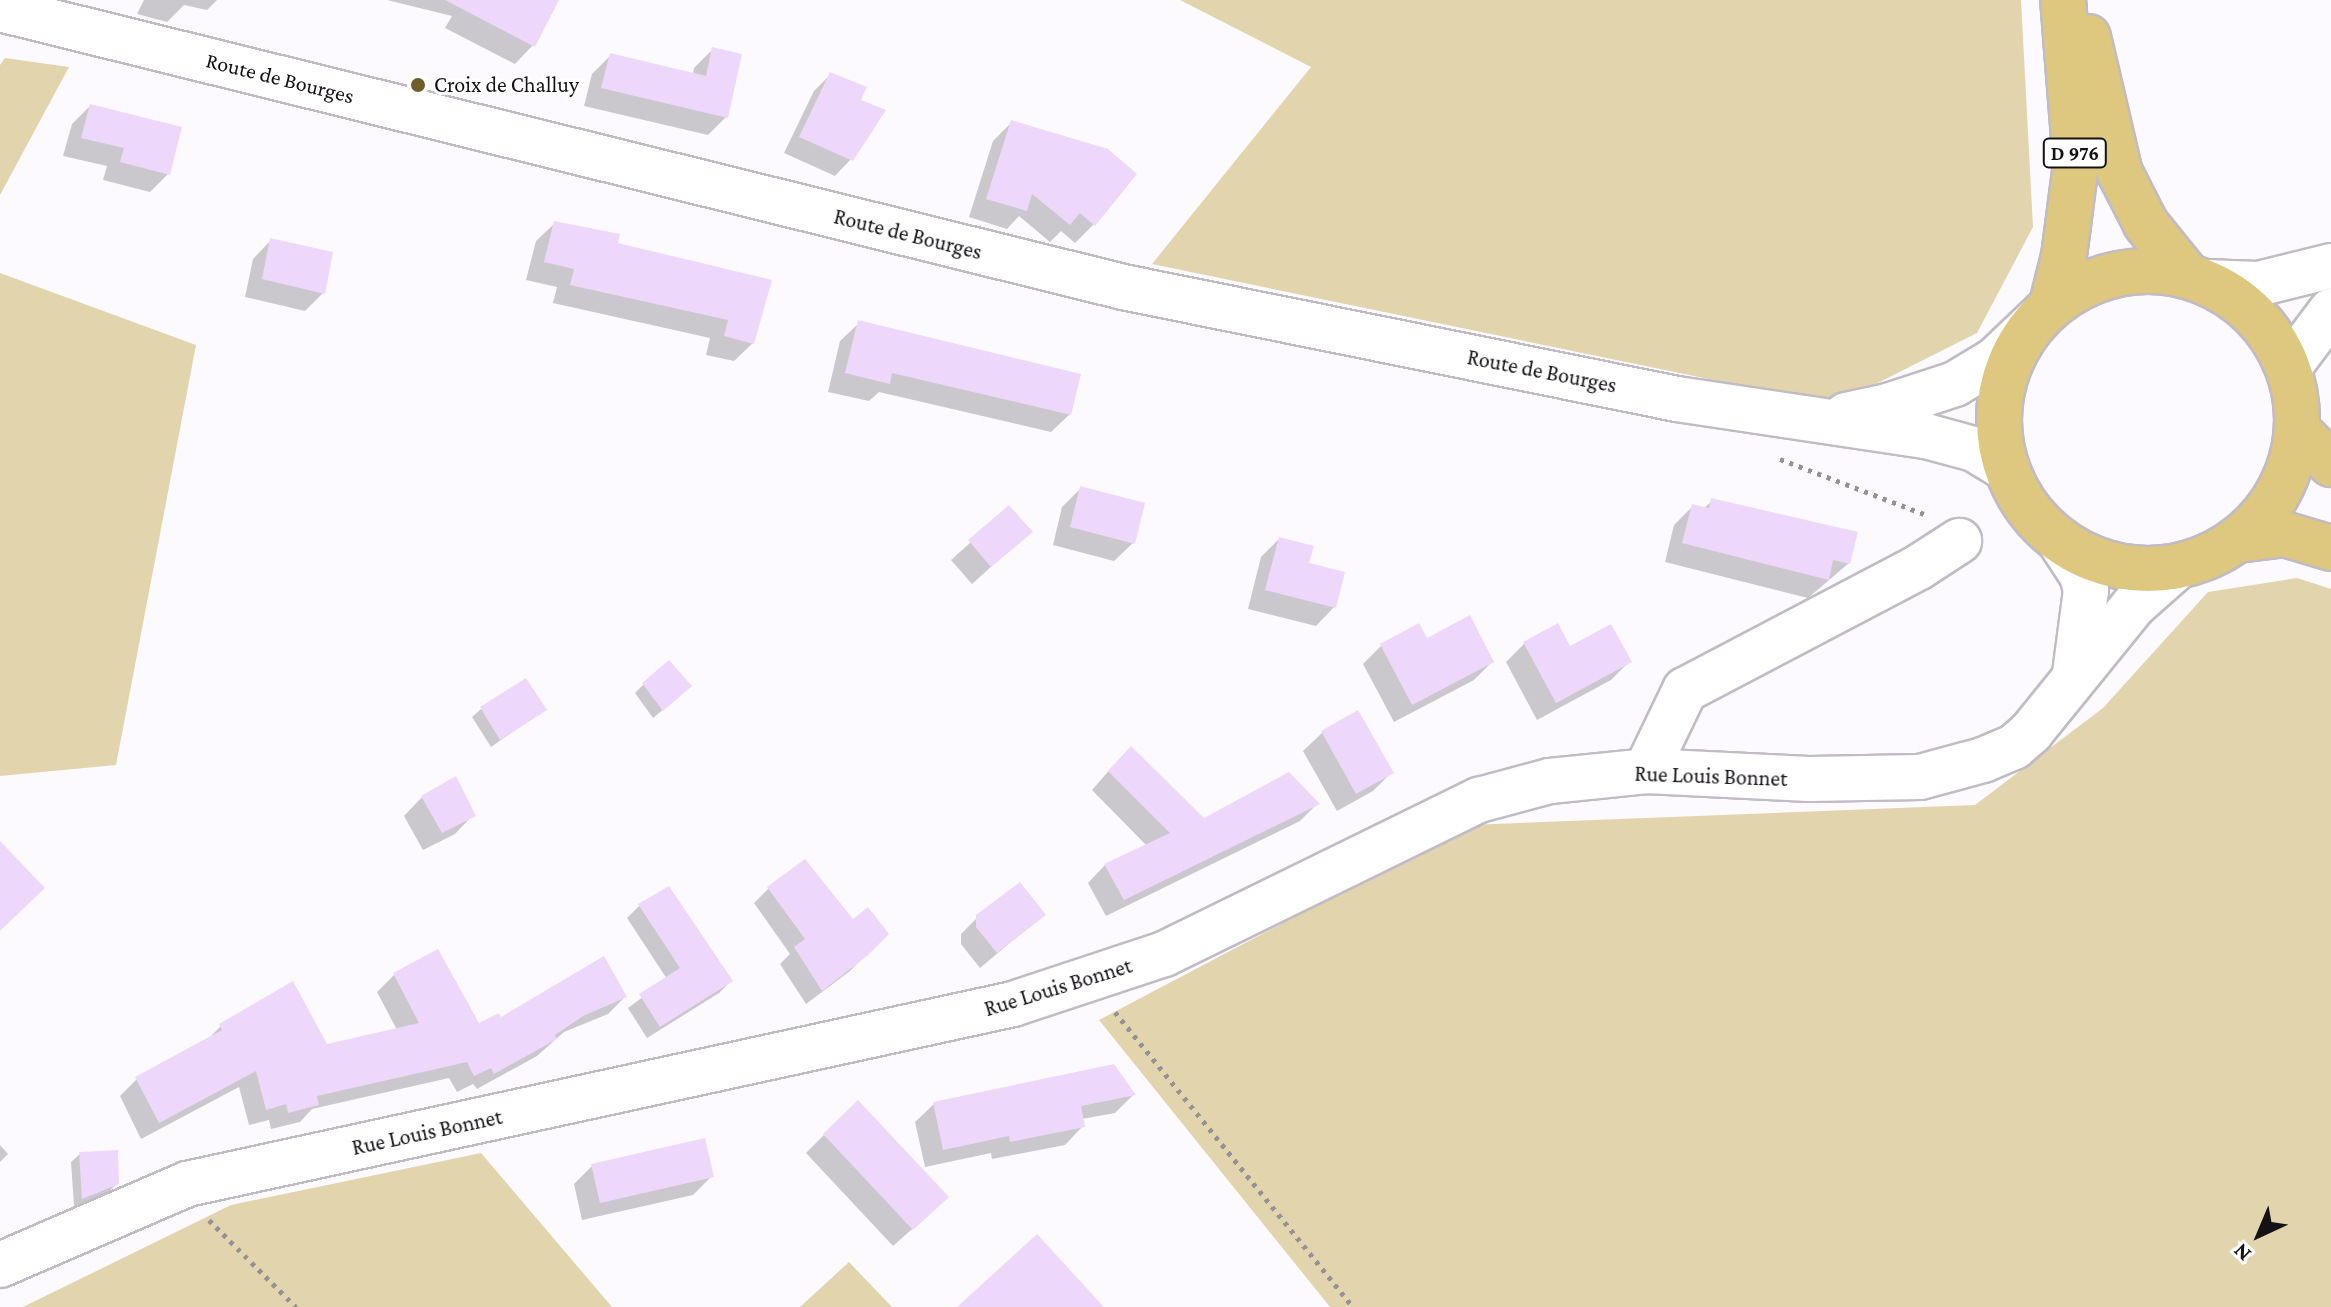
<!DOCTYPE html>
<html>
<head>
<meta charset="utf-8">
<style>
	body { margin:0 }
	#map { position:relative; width:2331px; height:1307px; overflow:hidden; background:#fdfaff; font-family:"Crimson Pro",serif }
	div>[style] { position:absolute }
	.green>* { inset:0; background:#e2d4ac }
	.shadow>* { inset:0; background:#0003 }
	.building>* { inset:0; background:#edd8fb }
	.path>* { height:5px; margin-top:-2.5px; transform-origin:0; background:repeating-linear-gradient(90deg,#959296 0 4px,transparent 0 10px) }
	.roads { filter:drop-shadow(2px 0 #c1bbc6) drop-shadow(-2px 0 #c1bbc6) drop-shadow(0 2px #c1bbc6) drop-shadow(0 -2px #c1bbc6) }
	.minor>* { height:44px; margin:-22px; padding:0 22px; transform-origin:22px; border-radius:22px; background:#fff }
	.major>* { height:44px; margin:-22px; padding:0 22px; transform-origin:22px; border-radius:22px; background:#dec87f }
	.major>.ring { margin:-22px; padding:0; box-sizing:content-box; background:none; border:44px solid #dec87f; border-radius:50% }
	.dots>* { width:22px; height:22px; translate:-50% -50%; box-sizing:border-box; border:4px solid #fff; border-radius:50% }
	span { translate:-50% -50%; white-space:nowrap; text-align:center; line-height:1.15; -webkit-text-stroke:6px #fff; paint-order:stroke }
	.shield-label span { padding:2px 6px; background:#fff; border:2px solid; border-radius:6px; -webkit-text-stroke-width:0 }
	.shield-label { font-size:20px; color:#151216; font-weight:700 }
	.street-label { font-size:22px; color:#151216 }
	.poi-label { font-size:22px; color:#151216 }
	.left { translate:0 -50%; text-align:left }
	.north { position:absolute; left:2219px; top:1195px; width:80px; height:80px; -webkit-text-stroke:6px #fff; paint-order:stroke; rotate:224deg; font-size:22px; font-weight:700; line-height:32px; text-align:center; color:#151216 }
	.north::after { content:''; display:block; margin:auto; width:28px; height:36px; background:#151216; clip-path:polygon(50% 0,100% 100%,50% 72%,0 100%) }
</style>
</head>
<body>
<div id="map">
	<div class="green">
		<i style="clip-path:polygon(1180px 0,2021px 0,2033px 227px,1977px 333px,1834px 405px,1152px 264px,1311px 67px)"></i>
		<i style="clip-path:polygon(5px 58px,69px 67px,0 195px,0 65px)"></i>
		<i style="clip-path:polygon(0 273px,196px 345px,116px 765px,0 776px)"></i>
		<i style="clip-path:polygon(2297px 578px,2331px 589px,2331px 1307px,1330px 1307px,1099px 1020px,1469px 825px,1975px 805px,2103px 708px,2208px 592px)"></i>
		<i style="clip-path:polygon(481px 1153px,612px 1307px,23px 1307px,231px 1205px)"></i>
		<i style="clip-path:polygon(849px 1262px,892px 1307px,800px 1307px)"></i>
	</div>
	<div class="shadow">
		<i style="clip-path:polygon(144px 0,217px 0,207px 10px,184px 5px,167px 22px,137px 14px)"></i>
		<i style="clip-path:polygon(387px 0,547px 0,533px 45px,515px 64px,445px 28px,452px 16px)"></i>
		<i style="clip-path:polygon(713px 49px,726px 117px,708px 135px,584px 106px,592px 74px,611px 55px,693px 75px,694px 68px)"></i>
		<i style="clip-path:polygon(831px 74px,851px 159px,835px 176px,784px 153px,814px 91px)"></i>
		<i style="clip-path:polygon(90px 106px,168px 174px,150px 192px,103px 180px,107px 166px,63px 156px,72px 124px)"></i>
		<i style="clip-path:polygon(1012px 122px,1094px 224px,1075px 243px,1061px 231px,1050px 242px,1019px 216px,1007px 229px,969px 217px,993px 141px)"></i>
		<i style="clip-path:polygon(555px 223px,616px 245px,770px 282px,753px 343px,734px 361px,706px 355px,710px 338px,553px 303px,557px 287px,526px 280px,536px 241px)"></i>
		<i style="clip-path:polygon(271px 240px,323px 293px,305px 311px,245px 297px,253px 259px)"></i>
		<i style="clip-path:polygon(859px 323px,1070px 414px,1051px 432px,879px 392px,869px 401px,828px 392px,840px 341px)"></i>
		<i style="clip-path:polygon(1080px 489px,1133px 543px,1114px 561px,1053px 545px,1062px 507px)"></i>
		<i style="clip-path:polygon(1712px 501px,1849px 563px,1808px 598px,1665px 562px,1674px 525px,1692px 507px,1703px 509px)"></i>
		<i style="clip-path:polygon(1009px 508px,1030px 532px,972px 584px,951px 560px)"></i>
		<i style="clip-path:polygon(1279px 539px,1307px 564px,1334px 607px,1316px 626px,1248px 609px,1261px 557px)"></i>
		<i style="clip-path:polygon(1418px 626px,1426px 641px,1492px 662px,1474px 680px,1394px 722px,1363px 664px,1381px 646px)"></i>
		<i style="clip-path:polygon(1525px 643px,1629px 662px,1611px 680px,1537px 720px,1506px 662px)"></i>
		<i style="clip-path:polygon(644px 684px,681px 695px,653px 718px,635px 693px)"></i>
		<i style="clip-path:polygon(481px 709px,544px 710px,491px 747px,472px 717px)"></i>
		<i style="clip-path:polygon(1357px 713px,1391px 773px,1373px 791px,1337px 811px,1303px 751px,1322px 733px)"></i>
		<i style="clip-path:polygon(1113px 766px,1203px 820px,1317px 804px,1300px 821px,1106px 916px,1088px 883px,1105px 865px,1147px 846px,1092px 790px)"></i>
		<i style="clip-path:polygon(422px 797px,473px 815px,455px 834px,423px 850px,404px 816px)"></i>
		<i style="clip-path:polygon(769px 888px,852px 921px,886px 934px,850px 971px,806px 1004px,780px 964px,790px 954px,754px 903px)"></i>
		<i style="clip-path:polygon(639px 906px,731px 981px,719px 993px,647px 1038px,628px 1008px,667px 979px,627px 918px)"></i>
		<i style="clip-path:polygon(1043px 915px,980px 968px,961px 944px,961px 934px,978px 917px)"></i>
		<i style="clip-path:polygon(394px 975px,478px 1026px,625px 997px,608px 1014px,564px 1032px,537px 1056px,477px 1089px,473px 1084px,457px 1092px,449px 1078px,312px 1109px,300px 1122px,271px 1129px,269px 1120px,249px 1125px,239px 1087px,141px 1139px,120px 1096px,137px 1079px,204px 1043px,221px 1026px,326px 1046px,397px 1030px,377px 992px)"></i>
		<i style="clip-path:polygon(1133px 1095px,1115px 1113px,1082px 1119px,1083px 1126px,1065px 1145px,992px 1159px,991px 1153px,925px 1167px,915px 1122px,934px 1104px)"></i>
		<i style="clip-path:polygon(824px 1135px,928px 1215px,893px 1246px,806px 1153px)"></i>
		<i style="clip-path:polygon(0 1145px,8px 1154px,0 1162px)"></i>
		<i style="clip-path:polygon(80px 1154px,117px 1183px,108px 1193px,74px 1206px,71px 1162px)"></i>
		<i style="clip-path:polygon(592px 1166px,712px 1176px,693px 1195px,582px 1220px,574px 1184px)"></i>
	</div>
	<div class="building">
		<i style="clip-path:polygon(445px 0,559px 0,535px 47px)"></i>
		<i style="clip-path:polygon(712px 47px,742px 54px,728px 118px,601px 88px,610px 53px,706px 76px)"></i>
		<i style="clip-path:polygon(830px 72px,867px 87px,861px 100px,886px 110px,853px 161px,799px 137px)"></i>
		<i style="clip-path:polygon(90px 104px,182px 127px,170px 175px,120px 162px,124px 148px,81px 138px)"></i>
		<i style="clip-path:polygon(1011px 120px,1108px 149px,1137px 174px,1095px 226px,1080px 213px,1070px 225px,1032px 194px,1027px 211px,986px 199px)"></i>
		<i style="clip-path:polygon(554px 221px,620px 234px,618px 243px,772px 280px,754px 344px,724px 336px,728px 320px,570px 285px,574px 269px,544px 262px)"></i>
		<i style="clip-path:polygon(270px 238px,333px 252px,325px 294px,262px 279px)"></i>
		<i style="clip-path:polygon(858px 320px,1081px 374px,1071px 415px,892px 373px,890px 384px,845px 373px)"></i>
		<i style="clip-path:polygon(1080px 486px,1145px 503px,1135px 544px,1070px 527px)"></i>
		<i style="clip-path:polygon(1711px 498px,1858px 532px,1850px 564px,1833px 560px,1829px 580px,1682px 543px,1692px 504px,1709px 508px)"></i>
		<i style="clip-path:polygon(1009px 505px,1033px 532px,991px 567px,968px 540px)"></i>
		<i style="clip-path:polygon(1279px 537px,1314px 546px,1309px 563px,1345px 572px,1336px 608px,1265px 590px)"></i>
		<i style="clip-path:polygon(1470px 615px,1494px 662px,1412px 705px,1380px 644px,1419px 623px,1427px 638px)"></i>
		<i style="clip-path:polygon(1558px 623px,1570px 646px,1611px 624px,1632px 662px,1556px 703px,1523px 642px)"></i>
		<i style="clip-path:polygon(669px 660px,692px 686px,663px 711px,642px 683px)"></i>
		<i style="clip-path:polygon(526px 678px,547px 710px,500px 740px,480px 707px)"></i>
		<i style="clip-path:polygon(1358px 710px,1394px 773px,1356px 794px,1321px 731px)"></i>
		<i style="clip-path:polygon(1131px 746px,1204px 818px,1289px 772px,1320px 804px,1124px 900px,1104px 864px,1170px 833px,1108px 771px)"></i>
		<i style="clip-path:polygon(456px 776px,476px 816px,442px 833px,421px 796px)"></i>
		<i style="clip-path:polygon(0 841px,45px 888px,0 931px)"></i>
		<i style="clip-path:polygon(805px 859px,853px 919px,868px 907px,889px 934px,867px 956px,822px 991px,794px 947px,805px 939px,767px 887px)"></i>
		<i style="clip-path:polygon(1020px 882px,1046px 915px,997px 953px,976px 927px,976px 915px)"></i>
		<i style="clip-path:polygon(669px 886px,733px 981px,660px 1027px,639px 994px,680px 968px,638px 904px)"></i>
		<i style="clip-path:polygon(438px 949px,479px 1023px,499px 1013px,501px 1017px,604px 956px,627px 997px,583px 1016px,555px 1035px,557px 1039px,494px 1074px,491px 1068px,474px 1076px,467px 1062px,317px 1096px,319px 1105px,288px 1113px,286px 1104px,266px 1110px,256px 1071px,159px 1123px,135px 1077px,222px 1030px,219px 1024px,293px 981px,327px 1044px,419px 1023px,393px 973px)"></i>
		<i style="clip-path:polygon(1114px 1064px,1136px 1095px,1081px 1106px,1085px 1127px,1010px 1142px,1009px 1136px,943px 1150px,933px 1102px)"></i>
		<i style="clip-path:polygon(858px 1100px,949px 1197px,913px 1230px,823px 1134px)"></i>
		<i style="clip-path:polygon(705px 1138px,714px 1177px,600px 1203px,591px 1164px)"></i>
		<i style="clip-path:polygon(118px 1150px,119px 1184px,82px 1199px,79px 1152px)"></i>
		<i style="clip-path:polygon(1037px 1234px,1104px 1307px,957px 1307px)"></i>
	</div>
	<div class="path">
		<i style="left:1780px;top:459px;width:154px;rotate:20.9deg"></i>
		<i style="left:1115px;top:1012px;width:379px;rotate:51.1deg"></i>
		<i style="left:209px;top:1220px;width:123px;rotate:45deg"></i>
	</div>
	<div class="roads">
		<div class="minor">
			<i style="left:0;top:9px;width:1157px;rotate:13.9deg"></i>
			<i style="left:1123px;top:287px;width:565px;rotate:11.43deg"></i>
			<i style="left:1677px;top:399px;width:252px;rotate:8.5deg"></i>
			<i style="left:1926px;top:436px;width:50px;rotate:15.2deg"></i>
			<i style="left:1974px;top:449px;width:37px;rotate:31deg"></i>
			<i style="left:2206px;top:282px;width:52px;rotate:2.2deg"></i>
			<i style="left:2258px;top:284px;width:75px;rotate:-13.9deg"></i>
			<i style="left:2289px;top:367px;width:70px;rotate:-53.1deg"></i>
			<i style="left:1846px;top:415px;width:43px;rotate:-12.1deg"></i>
			<i style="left:1888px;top:406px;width:71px;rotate:-18.2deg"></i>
			<i style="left:1955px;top:384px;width:47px;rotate:-31deg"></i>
			<i style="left:1995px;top:360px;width:58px;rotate:-43.6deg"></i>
			<i style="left:2059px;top:540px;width:42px;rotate:56.7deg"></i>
			<i style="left:2082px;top:575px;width:16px;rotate:75deg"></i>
			<i style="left:2086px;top:590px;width:85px;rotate:97.5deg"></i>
			<i style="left:1646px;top:771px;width:90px;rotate:-64.3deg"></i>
			<i style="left:1685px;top:690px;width:264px;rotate:-27.7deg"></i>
			<i style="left:1919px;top:567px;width:48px;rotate:-33deg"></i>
			<i style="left:0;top:1265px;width:204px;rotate:-23.4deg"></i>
			<i style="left:187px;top:1184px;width:845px;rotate:-12.29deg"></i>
			<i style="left:1013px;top:1004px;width:159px;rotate:-18.3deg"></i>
			<i style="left:1164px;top:954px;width:351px;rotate:-26.1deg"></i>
			<i style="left:1479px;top:800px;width:73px;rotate:-15deg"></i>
			<i style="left:1550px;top:781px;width:97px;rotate:-5.9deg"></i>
			<i style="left:1646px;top:771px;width:163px;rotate:2.8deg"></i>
			<i style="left:1809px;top:779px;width:111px;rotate:-1deg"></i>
			<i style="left:1920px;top:777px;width:65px;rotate:-15.1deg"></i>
			<i style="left:1983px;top:760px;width:34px;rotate:-23deg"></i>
			<i style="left:2014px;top:747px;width:23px;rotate:-41deg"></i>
			<i style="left:2031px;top:732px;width:164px;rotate:-51deg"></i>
			<i style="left:2134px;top:605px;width:57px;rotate:-41.5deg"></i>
		</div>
		<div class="major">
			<i style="left:2088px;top:37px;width:140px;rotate:76.8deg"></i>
			<i style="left:2120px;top:173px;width:57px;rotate:63deg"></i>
			<i style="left:2146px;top:224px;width:65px;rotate:51.2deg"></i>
			<i class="ring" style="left:1999px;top:271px;width:254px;height:254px"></i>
			<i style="left:2052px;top:304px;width:49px;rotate:-76deg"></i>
			<i style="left:2064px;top:256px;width:93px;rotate:-82.6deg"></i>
			<i style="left:2076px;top:164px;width:165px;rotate:-94.5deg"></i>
			<i style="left:2298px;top:431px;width:47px;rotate:45deg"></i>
			<i style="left:2238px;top:540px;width:46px;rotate:-7.4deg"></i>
			<i style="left:2284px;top:534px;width:49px;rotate:16.6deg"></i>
		</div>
	</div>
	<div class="dots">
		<i style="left:418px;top:85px;background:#6f5e2c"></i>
	</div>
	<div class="shield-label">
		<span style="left:2075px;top:153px">D 976</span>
	</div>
	<div class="street-label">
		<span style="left:280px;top:78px;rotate:14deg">Route de Bourges</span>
		<span style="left:908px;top:234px;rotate:14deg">Route de Bourges</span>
		<span style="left:1542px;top:371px;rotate:11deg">Route de Bourges</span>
		<span style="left:1711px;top:776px;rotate:2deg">Rue Louis Bonnet</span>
		<span style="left:1058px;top:987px;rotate:-17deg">Rue Louis Bonnet</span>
		<span style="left:427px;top:1132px;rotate:-12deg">Rue Louis Bonnet</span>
	</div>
	<div class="poi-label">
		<span class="left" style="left:434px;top:85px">Croix de Challuy</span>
	</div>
	<div class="north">N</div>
</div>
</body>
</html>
